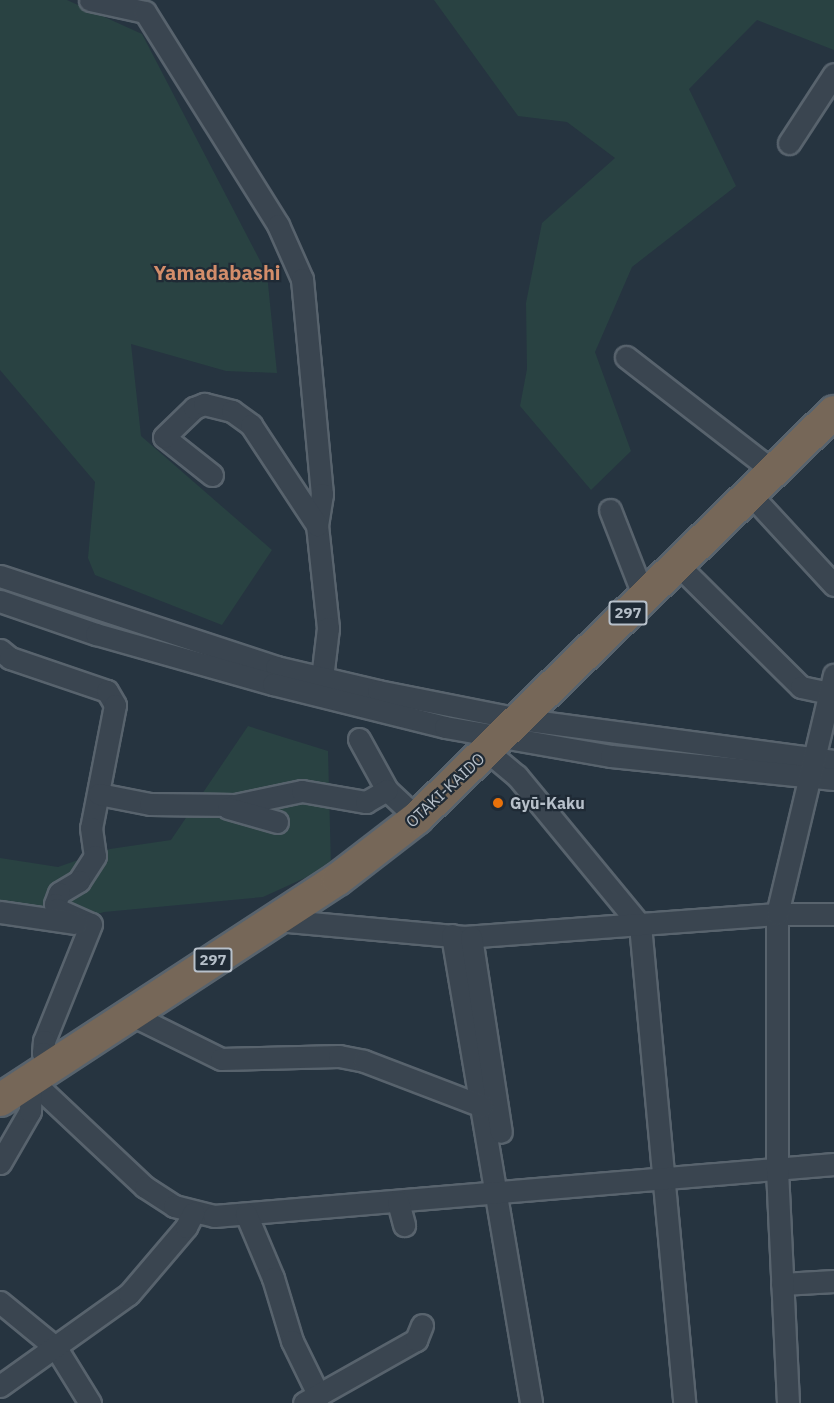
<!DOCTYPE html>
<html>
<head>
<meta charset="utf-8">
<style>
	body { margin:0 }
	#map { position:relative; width:834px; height:1403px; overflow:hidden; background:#263440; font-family:"IBM Plex Sans",sans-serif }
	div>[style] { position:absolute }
	.green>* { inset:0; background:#294242 }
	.roads { filter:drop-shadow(2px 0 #58636d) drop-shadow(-2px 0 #58636d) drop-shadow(0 2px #58636d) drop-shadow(0 -2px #58636d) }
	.minor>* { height:21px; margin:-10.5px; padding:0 10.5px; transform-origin:10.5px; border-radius:10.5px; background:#3a4550 }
	.highway>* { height:32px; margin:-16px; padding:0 16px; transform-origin:16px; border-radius:16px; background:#766758 }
	.dots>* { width:16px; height:16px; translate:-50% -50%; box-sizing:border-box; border:3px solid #1f2a35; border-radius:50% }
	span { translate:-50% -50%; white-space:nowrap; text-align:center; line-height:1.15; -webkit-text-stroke:4.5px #1f2a35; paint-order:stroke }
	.shield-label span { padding:2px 4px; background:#1f2a35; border:2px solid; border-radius:4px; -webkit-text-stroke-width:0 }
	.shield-label { font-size:15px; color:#b7c0ca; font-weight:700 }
	.street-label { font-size:16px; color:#b7c0ca }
	.poi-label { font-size:16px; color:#b7c0ca; font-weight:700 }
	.left { translate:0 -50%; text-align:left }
	.quarter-label { font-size:20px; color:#d38d6a; font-weight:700 }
</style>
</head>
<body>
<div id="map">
	<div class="green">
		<i style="clip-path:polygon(0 0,67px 0,142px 34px,267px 274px,277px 373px,226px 371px,131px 344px,141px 436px,272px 550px,222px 625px,95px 575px,88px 558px,95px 482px,0 370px)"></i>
		<i style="clip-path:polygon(434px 0,834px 0,834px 50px,757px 20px,689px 89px,736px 186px,632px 267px,595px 352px,631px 451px,591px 490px,520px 406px,527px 369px,526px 303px,542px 223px,615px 158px,567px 122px,518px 116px)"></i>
		<i style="clip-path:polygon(248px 726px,328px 751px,331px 866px,263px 897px,104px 912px,52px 928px,0 917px,0 858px,58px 867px,110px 849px,171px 840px)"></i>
	</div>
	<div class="roads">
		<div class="minor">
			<i style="left:90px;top:0;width:56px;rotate:12.3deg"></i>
			<i style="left:145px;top:12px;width:251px;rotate:58deg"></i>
			<i style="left:278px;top:225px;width:59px;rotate:66deg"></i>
			<i style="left:302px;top:279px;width:216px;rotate:84.7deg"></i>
			<i style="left:322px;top:494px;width:31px;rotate:99deg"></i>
			<i style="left:317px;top:525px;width:104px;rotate:83.9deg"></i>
			<i style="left:328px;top:628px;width:50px;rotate:96.8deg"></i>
			<i style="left:789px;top:143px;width:82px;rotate:-56.9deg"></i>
			<i style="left:626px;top:357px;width:187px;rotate:37.8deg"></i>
			<i style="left:212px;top:475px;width:61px;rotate:-141.6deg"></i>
			<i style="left:164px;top:437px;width:42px;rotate:-44deg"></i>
			<i style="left:194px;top:408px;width:11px;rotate:-22deg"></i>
			<i style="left:204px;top:404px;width:29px;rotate:14deg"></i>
			<i style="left:232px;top:411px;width:24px;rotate:36deg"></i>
			<i style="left:251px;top:425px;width:120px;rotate:56.6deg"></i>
			<i style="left:750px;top:494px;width:124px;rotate:47.3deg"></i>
			<i style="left:610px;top:510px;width:93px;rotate:68.7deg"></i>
			<i style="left:678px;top:565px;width:173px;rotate:44.8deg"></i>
			<i style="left:801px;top:687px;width:30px;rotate:12deg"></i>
			<i style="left:0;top:576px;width:291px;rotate:18.2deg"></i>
			<i style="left:276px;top:667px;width:105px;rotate:13.2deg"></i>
			<i style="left:378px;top:691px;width:144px;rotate:11.2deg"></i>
			<i style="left:519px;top:719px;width:318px;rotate:7.6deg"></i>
			<i style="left:0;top:601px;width:102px;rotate:19deg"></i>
			<i style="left:96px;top:634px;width:184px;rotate:15.8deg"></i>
			<i style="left:273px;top:684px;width:177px;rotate:14deg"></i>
			<i style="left:445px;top:727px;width:169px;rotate:9.9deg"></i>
			<i style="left:611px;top:756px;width:224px;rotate:5.9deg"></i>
			<i style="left:0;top:650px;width:13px;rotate:39deg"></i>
			<i style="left:10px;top:658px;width:102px;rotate:18.8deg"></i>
			<i style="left:107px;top:691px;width:16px;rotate:60deg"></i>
			<i style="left:115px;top:705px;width:125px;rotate:101deg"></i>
			<i style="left:91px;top:828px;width:28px;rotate:82deg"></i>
			<i style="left:95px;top:856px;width:30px;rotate:123deg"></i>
			<i style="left:79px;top:881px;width:23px;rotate:149deg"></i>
			<i style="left:59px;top:893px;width:12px;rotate:110deg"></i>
			<i style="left:55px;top:904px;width:5px;rotate:68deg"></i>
			<i style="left:57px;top:909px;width:37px;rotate:24deg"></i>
			<i style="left:91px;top:924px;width:126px;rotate:111.9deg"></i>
			<i style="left:44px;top:1041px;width:12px;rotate:95deg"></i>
			<i style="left:43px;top:1053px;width:16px;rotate:63deg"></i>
			<i style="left:359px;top:739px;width:58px;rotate:61.2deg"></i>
			<i style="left:387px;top:790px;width:41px;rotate:43deg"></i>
			<i style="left:487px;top:751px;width:39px;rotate:40deg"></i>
			<i style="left:517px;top:776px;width:193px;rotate:50.5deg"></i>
			<i style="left:640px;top:925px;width:480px;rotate:84.7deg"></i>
			<i style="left:99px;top:794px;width:52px;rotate:11.1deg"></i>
			<i style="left:150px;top:804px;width:85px;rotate:0.7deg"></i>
			<i style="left:235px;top:805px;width:68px;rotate:-11.8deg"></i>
			<i style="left:302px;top:791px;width:65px;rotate:9.8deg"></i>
			<i style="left:366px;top:802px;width:24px;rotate:-30deg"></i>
			<i style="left:228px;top:808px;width:51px;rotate:15.9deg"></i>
			<i style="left:0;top:912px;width:76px;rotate:8.3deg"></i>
			<i style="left:277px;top:920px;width:188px;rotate:5.2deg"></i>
			<i style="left:464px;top:937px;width:314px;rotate:-4.2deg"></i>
			<i style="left:777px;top:914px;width:57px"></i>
			<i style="left:452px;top:935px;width:475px;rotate:80.4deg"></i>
			<i style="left:471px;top:937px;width:197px;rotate:81.3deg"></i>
			<i style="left:132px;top:1015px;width:99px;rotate:26.3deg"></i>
			<i style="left:221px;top:1059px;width:118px;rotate:-1.5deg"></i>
			<i style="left:339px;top:1056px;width:25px;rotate:11deg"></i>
			<i style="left:364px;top:1061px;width:126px;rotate:20.9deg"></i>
			<i style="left:31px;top:1080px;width:156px;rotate:43.2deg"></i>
			<i style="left:145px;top:1187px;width:35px;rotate:33deg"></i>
			<i style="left:174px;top:1206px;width:41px;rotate:14deg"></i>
			<i style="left:214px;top:1216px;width:622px;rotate:-4.79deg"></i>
			<i style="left:0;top:1163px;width:60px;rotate:-60deg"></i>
			<i style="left:30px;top:1111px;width:31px;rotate:-88deg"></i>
			<i style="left:398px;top:1202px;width:24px;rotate:75deg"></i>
			<i style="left:246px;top:1214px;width:69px;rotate:67.1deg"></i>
			<i style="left:273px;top:1278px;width:66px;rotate:73.2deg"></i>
			<i style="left:292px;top:1341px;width:61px;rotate:63.9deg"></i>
			<i style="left:782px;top:1284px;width:52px;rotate:-3.3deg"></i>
			<i style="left:0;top:1302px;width:72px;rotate:39.4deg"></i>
			<i style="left:56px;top:1348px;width:65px;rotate:58.3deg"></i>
			<i style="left:0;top:1386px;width:158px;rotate:-35.5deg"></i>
			<i style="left:129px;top:1294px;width:88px;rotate:-49.6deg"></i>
			<i style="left:186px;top:1227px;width:16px;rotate:-63deg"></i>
			<i style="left:304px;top:1403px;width:129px;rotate:-29.4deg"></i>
			<i style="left:416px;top:1340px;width:16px;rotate:-68deg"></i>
			<i style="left:788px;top:1403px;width:236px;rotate:-92.7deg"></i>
			<i style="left:777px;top:1167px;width:253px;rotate:-90deg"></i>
			<i style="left:777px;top:914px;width:246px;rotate:-76.6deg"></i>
		</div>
		<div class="highway">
			<i style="left:0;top:1100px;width:404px;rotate:-33.2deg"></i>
			<i style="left:338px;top:879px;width:100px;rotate:-37.7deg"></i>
			<i style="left:417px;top:818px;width:582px;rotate:-44.23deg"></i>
		</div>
	</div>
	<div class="dots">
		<i style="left:498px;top:803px;background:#e8710a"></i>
	</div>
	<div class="shield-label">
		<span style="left:628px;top:613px">297</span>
		<span style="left:213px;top:960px">297</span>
	</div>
	<div class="street-label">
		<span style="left:445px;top:790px;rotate:-43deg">OTAKI-KAIDO</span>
	</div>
	<div class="poi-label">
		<span class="left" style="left:510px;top:803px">Gyū-Kaku</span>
	</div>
	<div class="quarter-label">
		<span style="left:217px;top:272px">Yamadabashi</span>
	</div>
</div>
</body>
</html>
